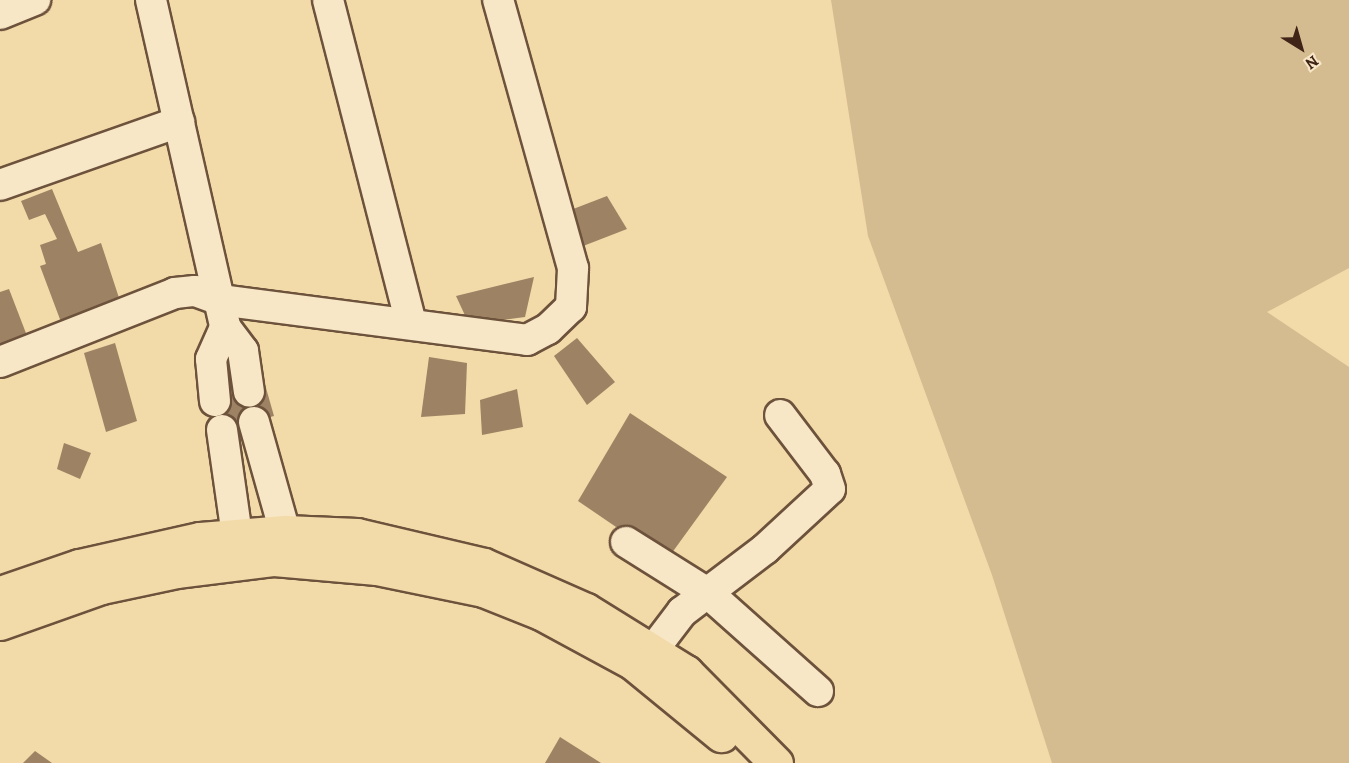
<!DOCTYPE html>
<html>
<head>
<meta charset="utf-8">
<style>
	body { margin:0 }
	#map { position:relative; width:1349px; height:763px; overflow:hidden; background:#f3daa9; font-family:Alegreya,serif }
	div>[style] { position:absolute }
	.green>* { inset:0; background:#d5bb90 }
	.building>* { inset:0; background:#9d8363 }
	.roads { filter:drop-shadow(2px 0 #6d523c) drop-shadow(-2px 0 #6d523c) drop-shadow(0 2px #6d523c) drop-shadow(0 -2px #6d523c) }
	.minor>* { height:30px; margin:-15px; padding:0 15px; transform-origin:15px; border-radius:15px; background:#f7e7c7 }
	.highway>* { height:33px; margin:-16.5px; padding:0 16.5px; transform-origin:16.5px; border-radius:16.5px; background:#f3daa9 }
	span { translate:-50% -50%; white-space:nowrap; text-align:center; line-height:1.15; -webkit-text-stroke:6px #f7e7c7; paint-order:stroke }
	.north { position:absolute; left:1271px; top:18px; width:60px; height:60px; -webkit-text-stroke:4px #f7e7c7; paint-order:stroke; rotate:143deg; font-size:16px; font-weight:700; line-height:24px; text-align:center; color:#402417 }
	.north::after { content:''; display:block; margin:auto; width:21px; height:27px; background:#402417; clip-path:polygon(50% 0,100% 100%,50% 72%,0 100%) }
</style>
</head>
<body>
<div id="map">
	<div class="green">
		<i style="clip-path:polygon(831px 0,1349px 0,1349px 268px,1267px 312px,1349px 367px,1349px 763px,1052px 763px,992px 575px,868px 236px)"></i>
	</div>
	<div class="building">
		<i style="clip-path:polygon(52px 189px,78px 252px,101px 243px,122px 307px,64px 330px,40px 266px,46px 264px,40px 245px,57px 239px,45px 214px,29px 220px,21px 201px)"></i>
		<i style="clip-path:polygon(607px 196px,627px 229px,578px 248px,568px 211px)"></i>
		<i style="clip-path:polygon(534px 277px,525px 317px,469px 324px,456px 296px)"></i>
		<i style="clip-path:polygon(9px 289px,29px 341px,0 347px,0 292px)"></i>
		<i style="clip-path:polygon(577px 338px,615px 382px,587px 405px,554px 356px)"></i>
		<i style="clip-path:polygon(115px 343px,137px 421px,106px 432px,84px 353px)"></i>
		<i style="clip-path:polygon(429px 357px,467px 363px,465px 414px,421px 417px)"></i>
		<i style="clip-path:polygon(266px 388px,274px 416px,214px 432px,207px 403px)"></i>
		<i style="clip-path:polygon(517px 389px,523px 427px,482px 435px,480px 400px)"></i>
		<i style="clip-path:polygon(630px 413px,727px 477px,666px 561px,578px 501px)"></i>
		<i style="clip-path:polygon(64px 443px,91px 453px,80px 479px,57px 469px)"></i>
		<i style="clip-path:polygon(560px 737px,601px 763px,545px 763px)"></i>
		<i style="clip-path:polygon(35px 751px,52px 763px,23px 763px)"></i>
	</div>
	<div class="roads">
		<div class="minor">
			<i style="left:151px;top:0;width:335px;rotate:77.2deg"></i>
			<i style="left:225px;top:327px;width:30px;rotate:53deg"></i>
			<i style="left:243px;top:351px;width:41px;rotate:81.7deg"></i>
			<i style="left:328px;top:0;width:334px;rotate:75.6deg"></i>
			<i style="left:0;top:14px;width:38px;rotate:-22deg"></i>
			<i style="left:0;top:185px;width:190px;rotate:-19.4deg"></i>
			<i style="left:0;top:362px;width:188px;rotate:-21.5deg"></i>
			<i style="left:175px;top:293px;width:20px;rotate:-6deg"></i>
			<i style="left:195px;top:291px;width:27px;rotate:20deg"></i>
			<i style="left:220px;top:300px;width:310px;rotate:7.4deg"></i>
			<i style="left:527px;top:340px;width:24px;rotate:-28deg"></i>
			<i style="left:548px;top:329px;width:32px;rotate:-44deg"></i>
			<i style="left:571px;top:307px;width:39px;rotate:-87deg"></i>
			<i style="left:573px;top:268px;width:278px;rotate:-105.6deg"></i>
			<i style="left:215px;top:401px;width:42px;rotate:-95.4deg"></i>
			<i style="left:211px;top:359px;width:35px;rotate:-66deg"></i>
			<i style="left:254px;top:422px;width:114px;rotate:74.3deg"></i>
			<i style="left:222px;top:430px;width:107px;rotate:81.9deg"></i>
			<i style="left:626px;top:542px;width:98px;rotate:32.1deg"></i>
			<i style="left:709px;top:594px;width:146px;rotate:41.7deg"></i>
			<i style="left:653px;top:650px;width:48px;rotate:-52.7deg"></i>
			<i style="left:682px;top:612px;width:104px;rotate:-37.2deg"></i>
			<i style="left:765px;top:549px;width:88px;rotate:-42.7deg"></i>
			<i style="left:830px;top:489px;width:16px;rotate:-108deg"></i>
			<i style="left:825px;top:474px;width:74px;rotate:-127.3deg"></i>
		</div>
		<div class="highway">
			<i style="left:0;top:593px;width:83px;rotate:-18.9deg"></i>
			<i style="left:79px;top:566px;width:124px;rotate:-12.6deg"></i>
			<i style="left:200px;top:539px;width:85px;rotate:-4.7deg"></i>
			<i style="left:285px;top:532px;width:72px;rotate:2.4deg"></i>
			<i style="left:357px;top:535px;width:130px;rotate:13.3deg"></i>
			<i style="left:484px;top:565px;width:111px;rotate:23.8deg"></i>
			<i style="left:586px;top:610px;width:118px;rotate:31.8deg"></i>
			<i style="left:686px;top:672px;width:128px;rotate:45.3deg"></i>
			<i style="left:0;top:623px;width:107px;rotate:-19.6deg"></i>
			<i style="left:101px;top:587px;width:77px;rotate:-12deg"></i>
			<i style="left:176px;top:571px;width:99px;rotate:-7deg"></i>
			<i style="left:274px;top:559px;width:103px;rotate:5deg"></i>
			<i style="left:377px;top:568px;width:108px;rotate:11.7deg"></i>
			<i style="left:483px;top:590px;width:62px;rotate:21.6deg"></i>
			<i style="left:541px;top:613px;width:105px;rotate:28.5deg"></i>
			<i style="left:633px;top:663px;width:114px;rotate:39.3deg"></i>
		</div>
	</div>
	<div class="north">N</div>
</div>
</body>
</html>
